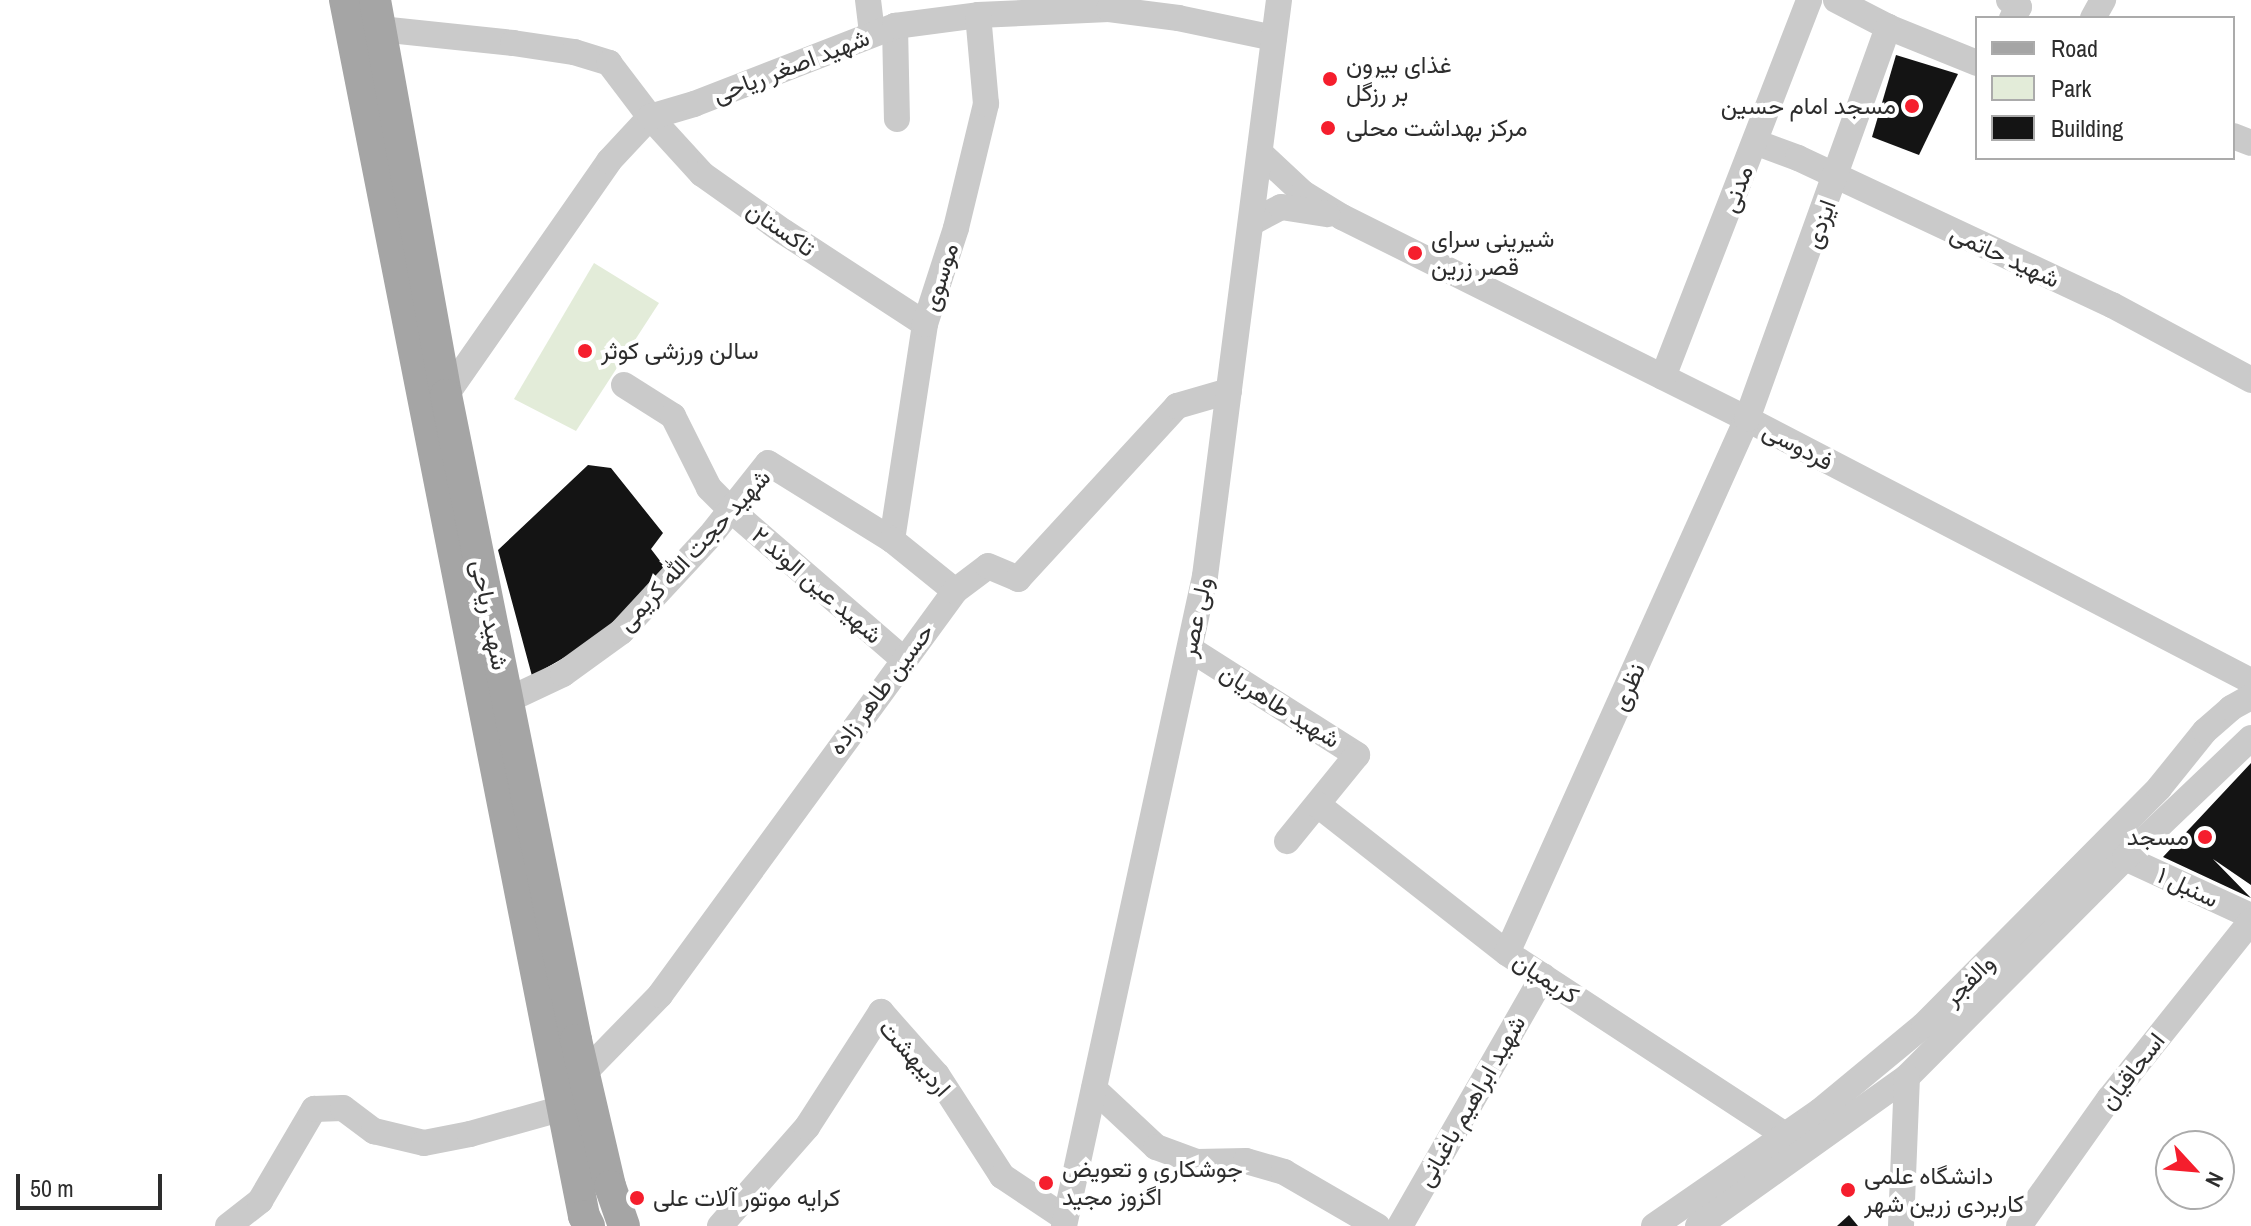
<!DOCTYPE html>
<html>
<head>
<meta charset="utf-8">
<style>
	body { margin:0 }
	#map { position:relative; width:2251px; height:1226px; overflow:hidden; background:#fff; font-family:"Archivo Narrow",Vazirmatn,sans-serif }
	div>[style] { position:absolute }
	.green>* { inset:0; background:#e3ecd9 }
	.building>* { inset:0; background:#141414 }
	.minor>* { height:26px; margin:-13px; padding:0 13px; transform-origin:13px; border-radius:13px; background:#cacaca }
	.major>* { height:32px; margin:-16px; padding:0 16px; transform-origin:16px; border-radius:16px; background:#a5a5a5 }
	.dots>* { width:22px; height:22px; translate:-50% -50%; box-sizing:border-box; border:4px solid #fff; border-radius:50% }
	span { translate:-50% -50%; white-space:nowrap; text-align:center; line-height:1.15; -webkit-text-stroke:8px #fff; paint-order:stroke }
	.poi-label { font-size:24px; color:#2d2d2d }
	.left { translate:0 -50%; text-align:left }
	.right { translate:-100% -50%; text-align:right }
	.street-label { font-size:24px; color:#2d2d2d }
	.legend { position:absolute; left:1975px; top:16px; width:260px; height:144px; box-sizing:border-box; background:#fff; border:2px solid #ababab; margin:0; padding:10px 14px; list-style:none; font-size:24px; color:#2d2d2d }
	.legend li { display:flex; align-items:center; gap:16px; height:40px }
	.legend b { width:40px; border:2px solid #ababab }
	.north { position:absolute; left:2155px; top:1130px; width:80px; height:80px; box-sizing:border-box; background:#fff; border:2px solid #ababab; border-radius:50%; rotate:116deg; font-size:22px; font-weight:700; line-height:32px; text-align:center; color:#2d2d2d }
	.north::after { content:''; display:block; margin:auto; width:28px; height:36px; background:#f51e2d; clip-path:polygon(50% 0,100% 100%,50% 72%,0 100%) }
	.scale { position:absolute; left:16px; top:1174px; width:146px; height:36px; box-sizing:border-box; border:4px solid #2d2d2d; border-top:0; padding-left:10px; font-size:24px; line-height:28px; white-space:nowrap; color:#2d2d2d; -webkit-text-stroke:6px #fff; paint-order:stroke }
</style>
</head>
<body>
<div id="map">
	<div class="green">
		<i style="clip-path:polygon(594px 263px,659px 303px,576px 431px,514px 399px)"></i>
	</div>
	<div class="building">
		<i style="clip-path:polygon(1896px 55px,1958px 74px,1919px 155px,1872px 137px)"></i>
		<i style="clip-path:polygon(588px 465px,611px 468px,663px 533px,651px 549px,667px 570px,609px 632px,532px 676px,498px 550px)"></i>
		<i style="clip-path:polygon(2251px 763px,2251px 885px,2213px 859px,2251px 898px,2163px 857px)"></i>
		<i style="clip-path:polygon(1849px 1215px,1858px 1226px,1837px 1226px)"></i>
	</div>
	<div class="minor">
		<i style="left:868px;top:0;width:34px;rotate:83deg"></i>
		<i style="left:1836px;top:0;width:59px;rotate:27.4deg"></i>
		<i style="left:1888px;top:27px;width:96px;rotate:22deg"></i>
		<i style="left:2009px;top:0;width:12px;rotate:35deg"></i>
		<i style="left:2019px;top:7px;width:13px;rotate:122deg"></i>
		<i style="left:2093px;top:18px;width:21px;rotate:-61deg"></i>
		<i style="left:895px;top:26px;width:93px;rotate:88.8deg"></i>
		<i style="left:380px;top:29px;width:134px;rotate:6deg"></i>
		<i style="left:513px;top:43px;width:62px;rotate:8.4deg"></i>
		<i style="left:574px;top:52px;width:37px;rotate:17deg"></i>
		<i style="left:609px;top:63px;width:68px;rotate:52.8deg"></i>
		<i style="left:650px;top:117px;width:77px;rotate:47.6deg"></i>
		<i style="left:702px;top:174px;width:100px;rotate:35.3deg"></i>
		<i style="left:784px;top:232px;width:168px;rotate:33.1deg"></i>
		<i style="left:2233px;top:136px;width:19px;rotate:21deg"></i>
		<i style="left:1755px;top:142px;width:46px;rotate:20.4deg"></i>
		<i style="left:1798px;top:158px;width:347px;rotate:25.1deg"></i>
		<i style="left:2112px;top:305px;width:158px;rotate:28.3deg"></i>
		<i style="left:1260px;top:153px;width:59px;rotate:42.9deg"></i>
		<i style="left:1303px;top:193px;width:46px;rotate:31.6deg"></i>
		<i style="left:1342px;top:217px;width:453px;rotate:26.5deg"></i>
		<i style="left:1747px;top:419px;width:568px;rotate:27.47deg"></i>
		<i style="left:1251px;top:223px;width:34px;rotate:-28deg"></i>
		<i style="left:1281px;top:207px;width:47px;rotate:8.7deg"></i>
		<i style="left:1663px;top:377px;width:404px;rotate:-68.8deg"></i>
		<i style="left:624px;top:385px;width:58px;rotate:32.3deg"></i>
		<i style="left:673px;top:416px;width:80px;rotate:63.4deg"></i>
		<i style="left:709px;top:488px;width:31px;rotate:45deg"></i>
		<i style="left:731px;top:510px;width:228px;rotate:40.9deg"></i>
		<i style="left:446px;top:395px;width:285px;rotate:-55.1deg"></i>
		<i style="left:609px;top:161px;width:60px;rotate:-47deg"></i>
		<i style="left:650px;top:117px;width:46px;rotate:-16.5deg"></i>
		<i style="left:694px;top:104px;width:216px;rotate:-21.2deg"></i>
		<i style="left:895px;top:26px;width:84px;rotate:-7.5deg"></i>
		<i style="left:978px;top:15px;width:131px;rotate:-2.6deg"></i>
		<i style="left:1109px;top:9px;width:70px;rotate:7.4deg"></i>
		<i style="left:1178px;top:18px;width:98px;rotate:11.8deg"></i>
		<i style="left:892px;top:540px;width:219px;rotate:-81.3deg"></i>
		<i style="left:925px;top:324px;width:101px;rotate:-72.1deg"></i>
		<i style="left:956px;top:228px;width:128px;rotate:-76.4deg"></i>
		<i style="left:986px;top:104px;width:89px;rotate:-95.1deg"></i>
		<i style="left:1190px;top:649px;width:198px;rotate:32.4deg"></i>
		<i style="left:1357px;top:755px;width:111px;rotate:129.1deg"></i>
		<i style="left:508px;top:700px;width:61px;rotate:-25.3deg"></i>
		<i style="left:563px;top:674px;width:72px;rotate:-35.9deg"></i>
		<i style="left:621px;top:632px;width:131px;rotate:-47.2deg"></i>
		<i style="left:710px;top:536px;width:93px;rotate:-51.5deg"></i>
		<i style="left:768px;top:463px;width:146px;rotate:31.8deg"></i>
		<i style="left:892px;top:540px;width:81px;rotate:39deg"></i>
		<i style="left:1318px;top:805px;width:240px;rotate:38.1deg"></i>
		<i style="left:1507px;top:953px;width:332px;rotate:33.2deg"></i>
		<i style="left:2125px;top:858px;width:139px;rotate:24.7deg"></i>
		<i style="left:1507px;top:953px;width:585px;rotate:-65.8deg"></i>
		<i style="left:1747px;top:419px;width:417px;rotate:-70.2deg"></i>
		<i style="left:584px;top:1073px;width:109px;rotate:-45.7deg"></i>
		<i style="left:660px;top:995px;width:500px;rotate:-53.86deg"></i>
		<i style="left:955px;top:591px;width:41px;rotate:-37.1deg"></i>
		<i style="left:988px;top:566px;width:33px;rotate:23deg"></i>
		<i style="left:1018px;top:579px;width:235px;rotate:-47.4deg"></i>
		<i style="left:1177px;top:406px;width:54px;rotate:-16.1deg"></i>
		<i style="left:1094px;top:1089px;width:85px;rotate:43.1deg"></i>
		<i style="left:1156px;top:1147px;width:44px;rotate:20.1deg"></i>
		<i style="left:1197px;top:1162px;width:49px;rotate:-1.2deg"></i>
		<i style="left:1246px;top:1161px;width:40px;rotate:16deg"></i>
		<i style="left:1284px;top:1172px;width:108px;rotate:30.1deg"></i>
		<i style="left:228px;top:1226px;width:41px;rotate:-38deg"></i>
		<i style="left:260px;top:1201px;width:107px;rotate:-59.6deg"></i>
		<i style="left:314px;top:1109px;width:29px;rotate:-2deg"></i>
		<i style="left:343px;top:1108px;width:39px;rotate:37deg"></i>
		<i style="left:374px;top:1131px;width:51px;rotate:13.5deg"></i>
		<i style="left:424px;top:1143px;width:47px;rotate:-11.1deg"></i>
		<i style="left:470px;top:1134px;width:97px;rotate:-15.6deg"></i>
		<i style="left:720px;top:1226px;width:132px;rotate:-48.7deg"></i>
		<i style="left:807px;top:1127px;width:137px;rotate:-57.2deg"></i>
		<i style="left:881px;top:1012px;width:84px;rotate:48.4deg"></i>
		<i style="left:937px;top:1075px;width:120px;rotate:57.2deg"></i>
		<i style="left:1002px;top:1176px;width:76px;rotate:33.7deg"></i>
		<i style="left:1064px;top:1226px;width:665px;rotate:-77.76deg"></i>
		<i style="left:1205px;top:576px;width:581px;rotate:-82.68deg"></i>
		<i style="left:1400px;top:1226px;width:288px;rotate:-60.2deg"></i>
		<i style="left:1654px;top:1226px;width:202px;rotate:-34.7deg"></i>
		<i style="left:1820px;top:1111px;width:135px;rotate:-39.6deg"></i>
		<i style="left:1924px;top:1025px;width:334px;rotate:-45.2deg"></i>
		<i style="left:2159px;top:788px;width:73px;rotate:-51.1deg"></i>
		<i style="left:2205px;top:731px;width:35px;rotate:-41deg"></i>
		<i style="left:2231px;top:708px;width:23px;rotate:-29deg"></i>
		<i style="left:1698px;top:1226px;width:257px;rotate:-35.5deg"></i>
		<i style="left:1907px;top:1077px;width:309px;rotate:-45.1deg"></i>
		<i style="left:2125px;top:858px;width:174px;rotate:-43.6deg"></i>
		<i style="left:1901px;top:1226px;width:149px;rotate:-87.7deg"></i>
		<i style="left:2019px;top:1226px;width:156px;rotate:-54.7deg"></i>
		<i style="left:2109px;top:1099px;width:228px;rotate:-51.4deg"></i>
	</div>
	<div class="major">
		<i style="left:345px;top:0;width:1239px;rotate:78.88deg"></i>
		<i style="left:584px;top:1216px;width:11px;rotate:63deg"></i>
		<i style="left:375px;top:0;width:401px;rotate:79.8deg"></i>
		<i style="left:446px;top:395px;width:658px;rotate:78.6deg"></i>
		<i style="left:576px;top:1040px;width:150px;rotate:76.9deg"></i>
		<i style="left:610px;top:1186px;width:42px;rotate:70.7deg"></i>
	</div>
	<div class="dots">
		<i style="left:1330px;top:79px;background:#f51e2d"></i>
		<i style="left:1912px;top:106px;background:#f51e2d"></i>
		<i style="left:1328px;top:128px;background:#f51e2d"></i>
		<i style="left:1415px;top:253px;background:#f51e2d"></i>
		<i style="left:585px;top:351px;background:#f51e2d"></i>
		<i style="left:2205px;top:837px;background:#f51e2d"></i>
		<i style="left:1046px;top:1183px;background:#f51e2d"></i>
		<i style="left:1848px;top:1190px;background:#f51e2d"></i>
		<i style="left:637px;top:1198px;background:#f51e2d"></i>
	</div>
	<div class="poi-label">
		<span class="left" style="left:1346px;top:79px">غذای بیرون<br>بر رزگل</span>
		<span class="right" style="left:1896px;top:106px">مسجد امام حسین</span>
		<span class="left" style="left:1346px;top:128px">مرکز بهداشت محلی</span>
		<span class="left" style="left:1431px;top:253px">شیرینی سرای<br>قصر زرین</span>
		<span class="left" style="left:601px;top:351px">سالن ورزشی کوثر</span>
		<span class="right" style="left:2189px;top:837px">مسجد</span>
		<span class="left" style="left:1062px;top:1183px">جوشکاری و تعویض<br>اگزوز مجید</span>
		<span class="left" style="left:1864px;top:1190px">دانشگاه علمی<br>کاربردی زرین شهر</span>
		<span class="left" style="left:653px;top:1198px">کرایه موتور آلات علی</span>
	</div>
	<div class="street-label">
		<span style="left:791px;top:66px;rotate:-21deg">شهید اصغر ریاحی</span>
		<span style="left:1737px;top:189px;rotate:-69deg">مدنی</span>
		<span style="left:1820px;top:224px;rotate:-70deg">ایزدی</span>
		<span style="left:781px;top:229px;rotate:35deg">تاکستان</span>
		<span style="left:2005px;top:256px;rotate:25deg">شهید حاتمی</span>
		<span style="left:940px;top:277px;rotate:-72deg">موسوی</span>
		<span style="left:1798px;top:446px;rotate:28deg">فردوسی</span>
		<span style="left:694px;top:550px;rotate:-47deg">شهید حجت الله کریمی</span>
		<span style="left:817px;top:585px;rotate:41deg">شهید عین الوند ۲</span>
		<span style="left:490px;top:615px;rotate:79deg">شهید ریاحی</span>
		<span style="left:1196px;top:617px;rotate:-78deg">ولی عصر</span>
		<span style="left:1628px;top:687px;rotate:-66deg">نظری</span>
		<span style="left:881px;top:689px;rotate:-53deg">حسین طاهر زاده</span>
		<span style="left:1280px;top:706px;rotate:32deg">شهید طاهریان</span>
		<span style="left:2188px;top:887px;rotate:25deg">سنبل ۱</span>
		<span style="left:1546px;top:978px;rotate:33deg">کریمیان</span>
		<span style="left:1969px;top:980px;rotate:-45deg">والفجر</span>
		<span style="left:915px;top:1058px;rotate:48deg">اردیبهشت</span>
		<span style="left:2132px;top:1071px;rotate:-52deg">اسحاقیان</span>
		<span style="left:1471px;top:1101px;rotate:-60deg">شهید ابراهیم باغبانی</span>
	</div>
	<ul class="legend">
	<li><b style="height:10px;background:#a5a5a5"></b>Road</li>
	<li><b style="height:22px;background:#e3ecd9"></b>Park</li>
	<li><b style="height:22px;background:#141414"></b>Building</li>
	</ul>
	<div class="north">N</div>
	<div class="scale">50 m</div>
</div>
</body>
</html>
